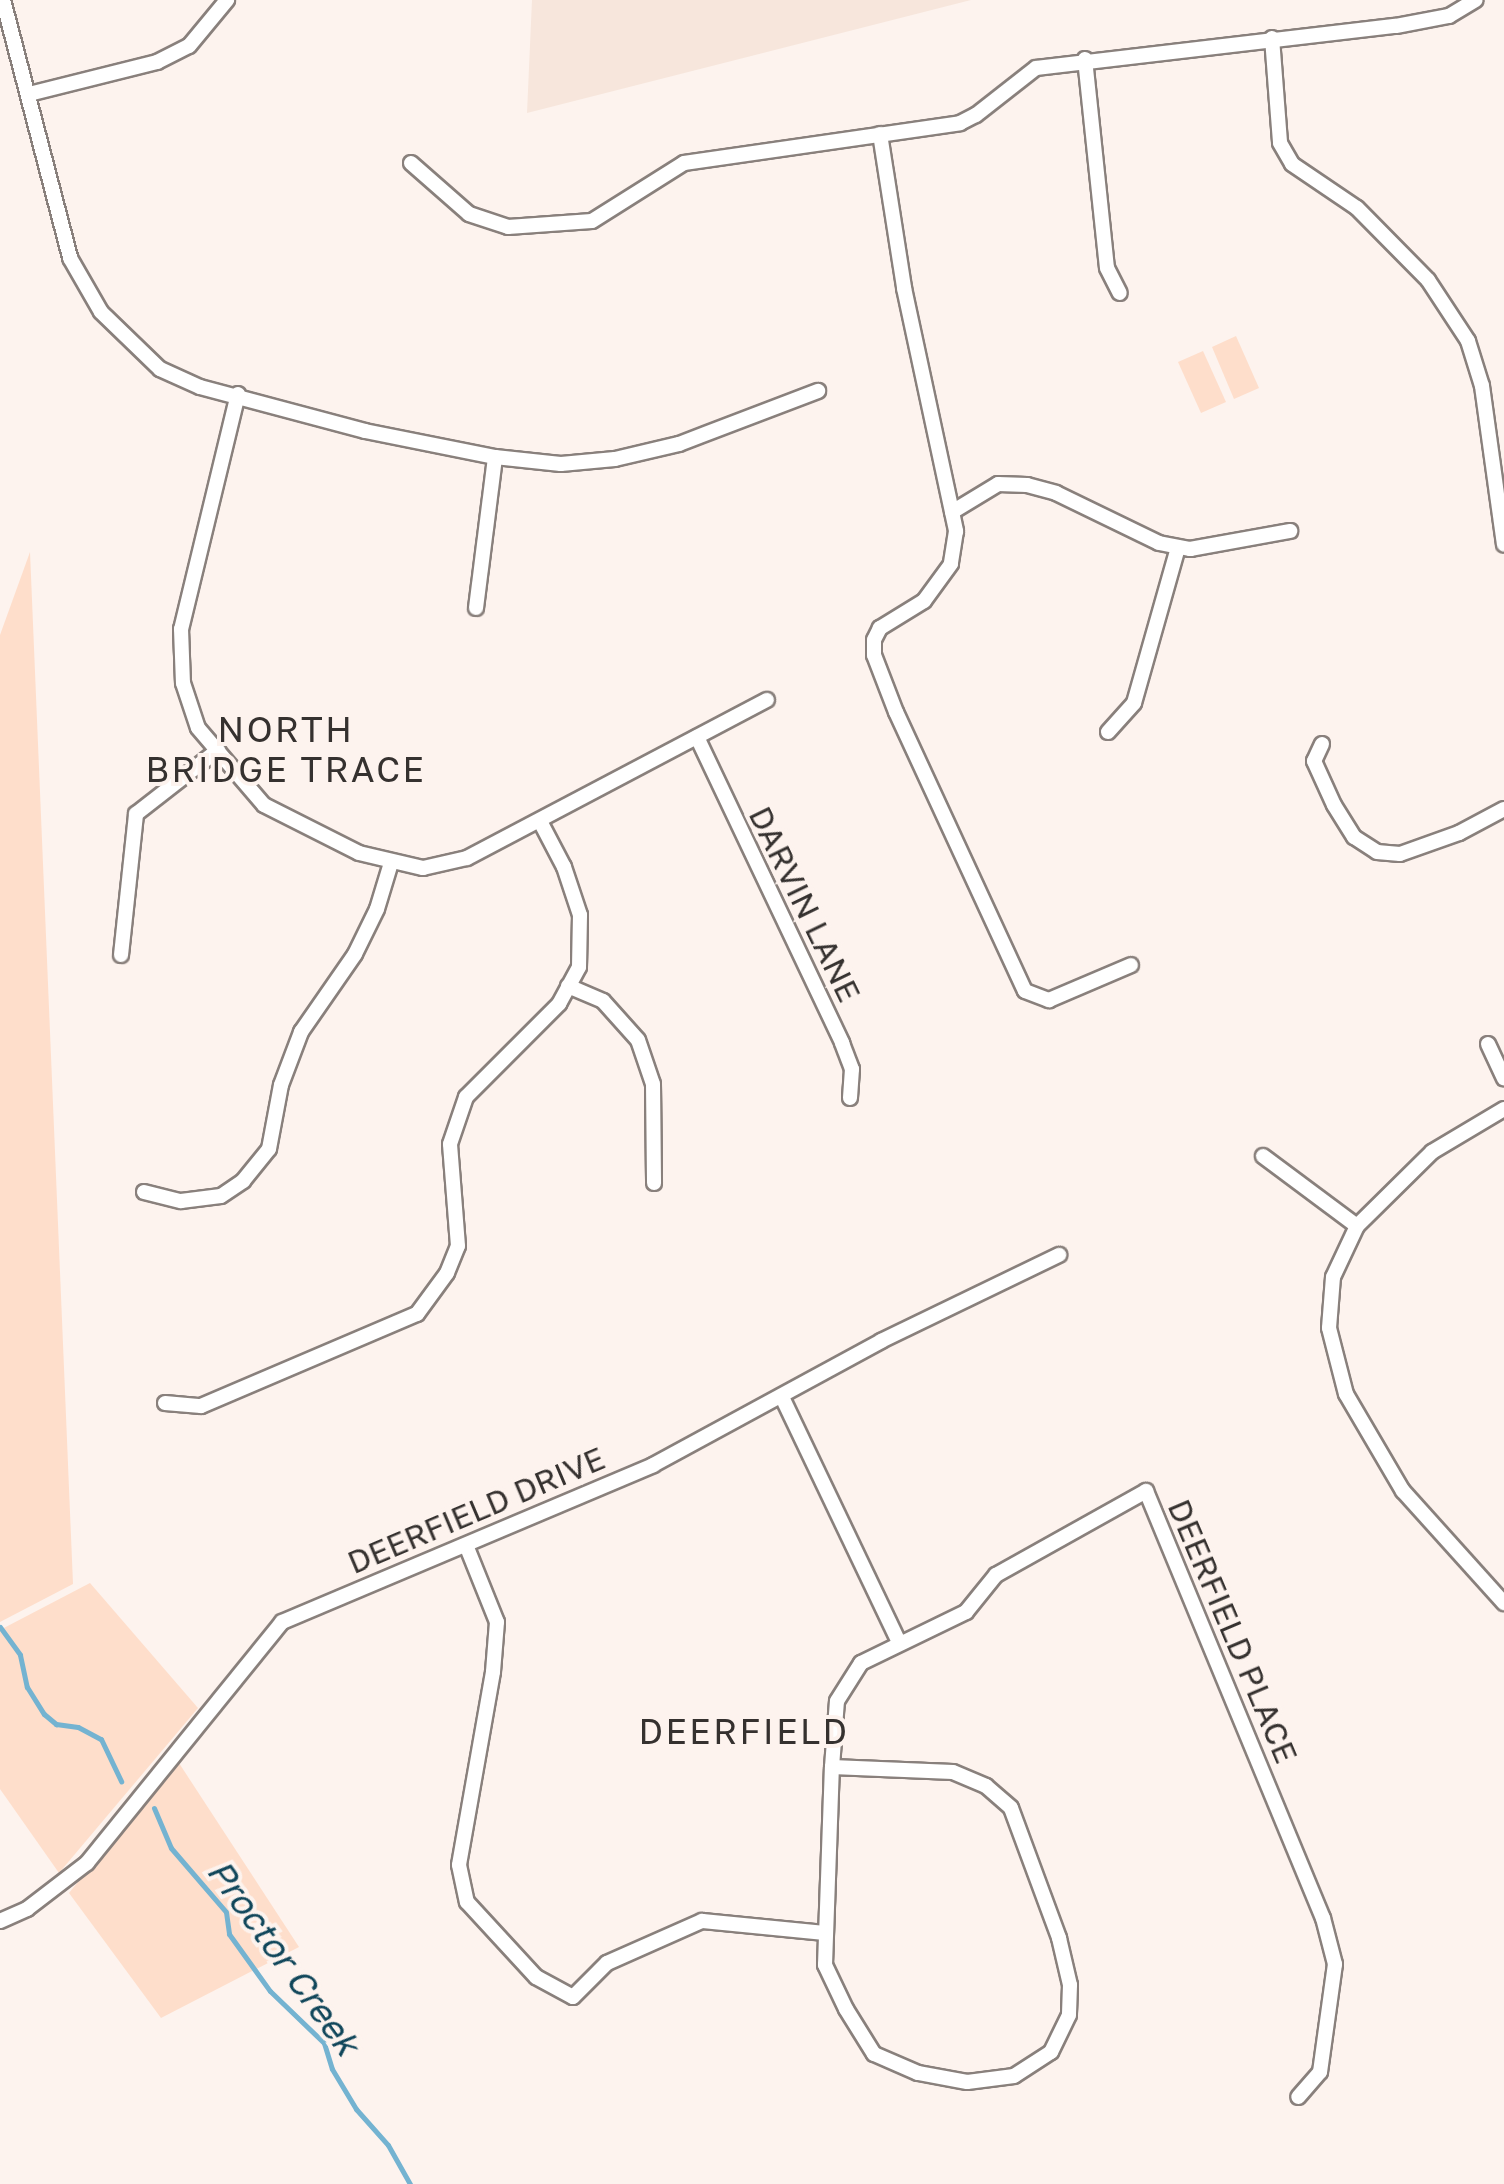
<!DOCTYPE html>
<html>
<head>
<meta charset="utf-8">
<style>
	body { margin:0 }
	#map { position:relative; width:1504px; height:2184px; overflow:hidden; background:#fdf3ee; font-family:"Golos Text",sans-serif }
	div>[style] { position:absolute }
	.built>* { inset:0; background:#f7e6dc }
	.green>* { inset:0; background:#fedecb }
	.stream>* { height:5px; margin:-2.5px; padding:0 2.5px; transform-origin:2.5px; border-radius:2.5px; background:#74b3d1 }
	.roads { filter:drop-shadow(2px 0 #89807c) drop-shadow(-2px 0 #89807c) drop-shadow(0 2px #89807c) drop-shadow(0 -2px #89807c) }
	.street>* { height:14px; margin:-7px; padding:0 7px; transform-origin:7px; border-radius:7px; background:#fff }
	span { translate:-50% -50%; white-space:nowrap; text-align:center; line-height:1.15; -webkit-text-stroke:8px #fdf3ee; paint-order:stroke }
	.street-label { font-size:32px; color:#35312f }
	.neighbourhood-label { font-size:35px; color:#35312f; letter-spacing:2.5px }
	.water-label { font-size:35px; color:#10465a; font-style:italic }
</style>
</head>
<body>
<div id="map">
	<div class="built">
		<i style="clip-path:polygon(532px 0,971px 0,527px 113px)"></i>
	</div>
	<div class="green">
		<i style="clip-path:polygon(1236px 336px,1259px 388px,1234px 399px,1212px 347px)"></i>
		<i style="clip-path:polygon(1203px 351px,1226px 402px,1201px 413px,1178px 362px)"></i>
		<i style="clip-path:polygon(30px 552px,73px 1584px,0 1622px,0 635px)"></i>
		<i style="clip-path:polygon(90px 1583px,198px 1708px,59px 1873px,0 1789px,0 1630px)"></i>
		<i style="clip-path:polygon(177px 1760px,299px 1947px,161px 2018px,69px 1893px)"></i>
	</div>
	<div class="stream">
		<i style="left:0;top:1627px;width:34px;rotate:54deg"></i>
		<i style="left:20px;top:1655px;width:33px;rotate:78deg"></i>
		<i style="left:27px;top:1687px;width:32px;rotate:58deg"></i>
		<i style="left:44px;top:1714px;width:16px;rotate:40deg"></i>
		<i style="left:56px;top:1724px;width:22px;rotate:8deg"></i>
		<i style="left:78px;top:1727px;width:26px;rotate:28deg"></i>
		<i style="left:101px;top:1739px;width:47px;rotate:64.5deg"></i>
		<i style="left:154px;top:1808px;width:43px;rotate:67deg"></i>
		<i style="left:171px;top:1848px;width:84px;rotate:49.3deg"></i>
		<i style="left:226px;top:1912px;width:22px;rotate:82deg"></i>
		<i style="left:229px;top:1934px;width:70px;rotate:54.3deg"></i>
		<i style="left:270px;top:1991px;width:75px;rotate:43.9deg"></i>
		<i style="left:324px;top:2043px;width:27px;rotate:73deg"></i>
		<i style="left:332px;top:2069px;width:47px;rotate:59deg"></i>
		<i style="left:356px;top:2109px;width:48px;rotate:48.4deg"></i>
		<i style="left:388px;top:2145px;width:45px;rotate:60.6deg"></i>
	</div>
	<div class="roads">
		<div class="street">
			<i style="left:3px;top:0;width:267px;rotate:75.4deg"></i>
			<i style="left:70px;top:258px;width:62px;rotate:60.1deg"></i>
			<i style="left:101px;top:312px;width:82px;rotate:44deg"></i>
			<i style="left:160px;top:369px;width:44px;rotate:24.2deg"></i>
			<i style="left:200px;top:387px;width:171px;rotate:14.9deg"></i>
			<i style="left:365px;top:431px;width:133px;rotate:11.3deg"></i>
			<i style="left:495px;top:457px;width:66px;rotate:6.1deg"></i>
			<i style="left:561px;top:464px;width:54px;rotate:-5.3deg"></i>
			<i style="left:615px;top:459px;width:66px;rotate:-13.2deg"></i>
			<i style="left:679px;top:444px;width:149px;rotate:-20.9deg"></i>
			<i style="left:1272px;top:38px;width:105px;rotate:85.6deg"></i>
			<i style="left:1280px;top:143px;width:24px;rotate:60deg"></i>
			<i style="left:1292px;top:164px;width:78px;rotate:34.1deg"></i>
			<i style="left:1357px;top:208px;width:101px;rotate:45.4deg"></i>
			<i style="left:1428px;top:280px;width:73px;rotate:56.7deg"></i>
			<i style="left:1468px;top:341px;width:47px;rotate:72.7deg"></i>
			<i style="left:1482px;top:386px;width:160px;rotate:82.1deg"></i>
			<i style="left:1085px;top:59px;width:210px;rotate:84deg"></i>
			<i style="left:1107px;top:268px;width:28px;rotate:63deg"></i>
			<i style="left:29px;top:94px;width:132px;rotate:-14deg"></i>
			<i style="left:157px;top:62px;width:36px;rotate:-27deg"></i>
			<i style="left:189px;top:46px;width:60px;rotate:-50.4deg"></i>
			<i style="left:880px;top:134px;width:156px;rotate:81.1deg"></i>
			<i style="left:904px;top:288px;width:249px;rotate:77.9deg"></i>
			<i style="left:956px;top:531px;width:33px;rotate:99deg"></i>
			<i style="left:951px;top:564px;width:46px;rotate:126.1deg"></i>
			<i style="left:924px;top:601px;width:52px;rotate:148.5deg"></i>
			<i style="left:880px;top:628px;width:13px;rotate:117deg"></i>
			<i style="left:874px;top:640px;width:15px;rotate:90deg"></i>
			<i style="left:874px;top:655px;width:61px;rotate:68.9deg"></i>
			<i style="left:896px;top:712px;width:307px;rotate:65.2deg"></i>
			<i style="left:1025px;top:991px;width:26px;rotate:21deg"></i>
			<i style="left:1049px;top:1000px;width:89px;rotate:-23.1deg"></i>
			<i style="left:411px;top:163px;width:77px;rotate:41.3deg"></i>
			<i style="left:469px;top:214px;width:41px;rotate:18.4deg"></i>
			<i style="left:508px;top:227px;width:84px;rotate:-4.1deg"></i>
			<i style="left:592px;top:221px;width:109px;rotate:-32.2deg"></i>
			<i style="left:684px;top:163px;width:279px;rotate:-8.2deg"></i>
			<i style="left:960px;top:123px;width:18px;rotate:-27deg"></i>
			<i style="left:976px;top:115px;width:76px;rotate:-38.1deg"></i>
			<i style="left:1036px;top:68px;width:362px;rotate:-6.7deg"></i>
			<i style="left:1396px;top:26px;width:54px;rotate:-10.7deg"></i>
			<i style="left:1449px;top:16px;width:31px;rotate:-31deg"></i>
			<i style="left:238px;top:394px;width:242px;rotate:103.6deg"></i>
			<i style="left:181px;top:629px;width:54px;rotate:87.9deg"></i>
			<i style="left:183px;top:683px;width:47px;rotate:71.6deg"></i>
			<i style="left:198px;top:728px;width:101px;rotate:49.4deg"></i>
			<i style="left:264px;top:805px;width:106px;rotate:26.8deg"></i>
			<i style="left:359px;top:853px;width:66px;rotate:13.2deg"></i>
			<i style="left:423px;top:868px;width:45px;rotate:-12.8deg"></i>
			<i style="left:467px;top:858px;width:339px;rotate:-27.8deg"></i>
			<i style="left:952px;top:512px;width:54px;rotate:-31.3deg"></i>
			<i style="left:998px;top:484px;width:29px;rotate:2deg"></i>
			<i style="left:1027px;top:485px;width:30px;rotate:15deg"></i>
			<i style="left:1056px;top:493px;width:114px;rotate:25.9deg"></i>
			<i style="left:1159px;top:543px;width:32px;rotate:11deg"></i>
			<i style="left:1190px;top:549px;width:102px;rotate:-10.2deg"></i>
			<i style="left:476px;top:608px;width:152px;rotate:-82.8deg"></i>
			<i style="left:1108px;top:732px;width:39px;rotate:-48deg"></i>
			<i style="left:1134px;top:703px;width:162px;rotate:-74.2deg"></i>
			<i style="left:697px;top:737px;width:339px;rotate:64.6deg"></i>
			<i style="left:842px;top:1043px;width:28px;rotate:69deg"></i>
			<i style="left:852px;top:1069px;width:29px;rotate:94deg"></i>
			<i style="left:1322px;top:744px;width:19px;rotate:115deg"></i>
			<i style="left:1314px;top:761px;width:48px;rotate:65.6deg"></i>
			<i style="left:1334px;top:805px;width:38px;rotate:58deg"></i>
			<i style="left:1354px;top:837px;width:27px;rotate:33deg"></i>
			<i style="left:1377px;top:852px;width:23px;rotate:5deg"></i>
			<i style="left:1400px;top:854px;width:63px;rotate:-19.6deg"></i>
			<i style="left:1459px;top:833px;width:51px;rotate:-28.1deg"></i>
			<i style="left:121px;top:955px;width:142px;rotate:-83.9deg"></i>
			<i style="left:136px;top:814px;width:104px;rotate:-38deg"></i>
			<i style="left:568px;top:986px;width:38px;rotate:23deg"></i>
			<i style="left:603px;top:1001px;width:52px;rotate:48.1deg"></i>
			<i style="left:638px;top:1040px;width:46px;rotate:71.2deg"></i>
			<i style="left:653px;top:1084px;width:99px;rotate:89.4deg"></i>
			<i style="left:1488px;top:1044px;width:38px;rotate:65deg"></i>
			<i style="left:1504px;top:1109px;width:84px;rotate:149.2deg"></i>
			<i style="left:1432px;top:1152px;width:105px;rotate:135.4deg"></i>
			<i style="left:1357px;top:1226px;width:56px;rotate:115.2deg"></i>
			<i style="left:1333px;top:1277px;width:51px;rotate:94.5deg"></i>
			<i style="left:1329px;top:1328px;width:68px;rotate:75.6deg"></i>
			<i style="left:1346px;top:1394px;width:113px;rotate:59.6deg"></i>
			<i style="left:1403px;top:1491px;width:151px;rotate:48deg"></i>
			<i style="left:1263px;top:1156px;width:117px;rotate:36.7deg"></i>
			<i style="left:144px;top:1192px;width:38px;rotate:14deg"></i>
			<i style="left:181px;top:1201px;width:40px;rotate:-7.1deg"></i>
			<i style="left:221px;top:1196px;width:27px;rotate:-34deg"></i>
			<i style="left:243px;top:1181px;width:41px;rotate:-50.9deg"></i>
			<i style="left:269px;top:1149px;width:65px;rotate:-79.4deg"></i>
			<i style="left:281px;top:1085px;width:57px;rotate:-69.3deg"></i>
			<i style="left:301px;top:1032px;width:95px;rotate:-55.3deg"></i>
			<i style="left:355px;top:954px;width:50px;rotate:-63.9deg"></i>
			<i style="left:377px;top:909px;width:48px;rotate:-73.1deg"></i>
			<i style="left:782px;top:1397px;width:272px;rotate:64.5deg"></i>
			<i style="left:165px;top:1403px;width:36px;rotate:5deg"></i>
			<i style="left:201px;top:1406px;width:235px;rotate:-23.1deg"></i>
			<i style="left:417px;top:1314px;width:51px;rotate:-53.8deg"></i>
			<i style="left:447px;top:1273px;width:29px;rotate:-68deg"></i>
			<i style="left:458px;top:1246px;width:102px;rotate:-94.5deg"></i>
			<i style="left:450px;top:1144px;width:50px;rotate:-71.2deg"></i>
			<i style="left:466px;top:1097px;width:132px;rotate:-45deg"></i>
			<i style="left:559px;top:1004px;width:42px;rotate:-61.6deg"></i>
			<i style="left:579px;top:967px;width:52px;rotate:-88.9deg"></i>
			<i style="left:580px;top:915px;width:51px;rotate:-108.4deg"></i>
			<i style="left:564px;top:867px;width:52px;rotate:-117.6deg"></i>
			<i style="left:466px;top:1545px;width:83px;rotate:68.1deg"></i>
			<i style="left:497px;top:1622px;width:50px;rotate:94.6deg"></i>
			<i style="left:493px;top:1672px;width:196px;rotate:100deg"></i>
			<i style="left:459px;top:1865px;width:38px;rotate:78deg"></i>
			<i style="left:467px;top:1902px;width:102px;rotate:47.4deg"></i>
			<i style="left:536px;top:1977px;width:42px;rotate:28.4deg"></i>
			<i style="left:573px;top:1997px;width:48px;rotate:-45deg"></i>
			<i style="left:607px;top:1963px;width:104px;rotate:-23.9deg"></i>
			<i style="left:702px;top:1921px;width:124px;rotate:5.6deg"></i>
			<i style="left:832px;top:1767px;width:121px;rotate:2.4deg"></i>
			<i style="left:953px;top:1772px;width:36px;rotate:23deg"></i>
			<i style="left:986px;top:1786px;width:33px;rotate:41deg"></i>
			<i style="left:1011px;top:1808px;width:139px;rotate:69.7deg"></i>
			<i style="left:1059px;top:1938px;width:48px;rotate:76.8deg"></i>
			<i style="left:1070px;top:1985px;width:30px;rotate:92deg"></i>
			<i style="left:1069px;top:2015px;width:41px;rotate:115.9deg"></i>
			<i style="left:1051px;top:2052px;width:44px;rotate:147deg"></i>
			<i style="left:1014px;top:2076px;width:47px;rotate:172.7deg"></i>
			<i style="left:967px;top:2082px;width:50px;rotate:-169.6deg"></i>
			<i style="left:918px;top:2073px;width:48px;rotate:-156.6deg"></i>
			<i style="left:874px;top:2054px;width:53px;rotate:-121.9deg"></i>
			<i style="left:846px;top:2009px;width:49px;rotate:-115.5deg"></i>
			<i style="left:825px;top:1965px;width:198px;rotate:-88deg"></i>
			<i style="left:832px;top:1767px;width:66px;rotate:-85.7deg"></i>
			<i style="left:837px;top:1701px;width:45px;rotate:-57.7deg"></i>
			<i style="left:861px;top:1663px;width:117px;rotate:-25.9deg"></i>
			<i style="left:966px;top:1612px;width:48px;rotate:-51deg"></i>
			<i style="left:996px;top:1575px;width:172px;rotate:-29.2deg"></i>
			<i style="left:1146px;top:1491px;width:462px;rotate:67.5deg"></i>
			<i style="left:1323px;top:1918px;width:48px;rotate:75.4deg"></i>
			<i style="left:1335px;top:1964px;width:109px;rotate:97.9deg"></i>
			<i style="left:1320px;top:2072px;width:33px;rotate:131deg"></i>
			<i style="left:0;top:1921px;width:30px;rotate:-24deg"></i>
			<i style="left:27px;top:1909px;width:76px;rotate:-37.5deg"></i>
			<i style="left:87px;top:1863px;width:310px;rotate:-51deg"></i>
			<i style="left:282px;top:1622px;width:403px;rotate:-22.9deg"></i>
			<i style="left:653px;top:1465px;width:260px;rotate:-28.5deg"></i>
			<i style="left:881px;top:1341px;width:198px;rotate:-25.8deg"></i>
		</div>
	</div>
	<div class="street-label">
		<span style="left:805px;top:904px;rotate:64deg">DARVIN LANE</span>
		<span style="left:476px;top:1510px;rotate:-23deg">DEERFIELD DRIVE</span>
		<span style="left:1233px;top:1631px;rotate:67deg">DEERFIELD PLACE</span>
	</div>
	<div class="neighbourhood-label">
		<span style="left:286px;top:749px">NORTH<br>BRIDGE TRACE</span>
		<span style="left:744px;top:1731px">DEERFIELD</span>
	</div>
	<div class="water-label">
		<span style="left:284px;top:1957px;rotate:54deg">Proctor Creek</span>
	</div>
</div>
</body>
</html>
